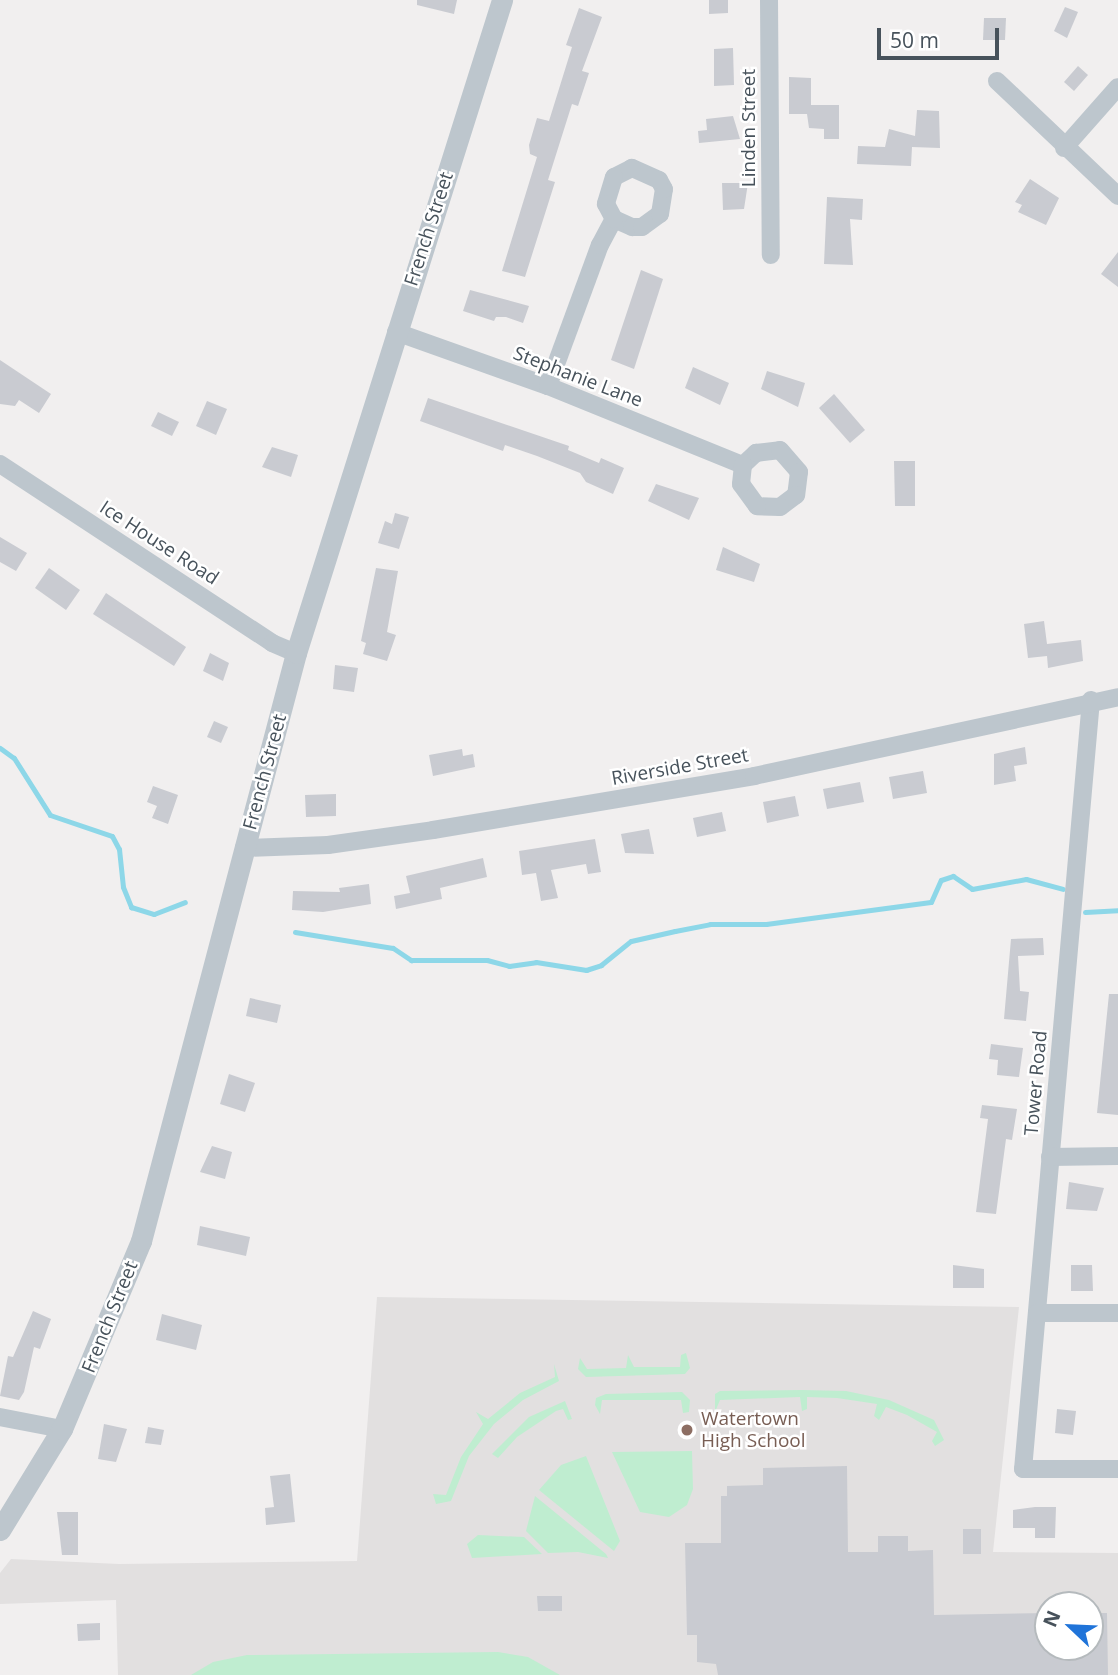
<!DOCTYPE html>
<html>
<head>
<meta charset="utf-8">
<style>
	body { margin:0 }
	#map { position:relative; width:1118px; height:1675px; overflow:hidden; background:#f1efef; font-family:"Open Sans",sans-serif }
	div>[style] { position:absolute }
	.education>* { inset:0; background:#e2e0e0 }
	.green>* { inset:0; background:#bfedd0 }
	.stream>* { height:5px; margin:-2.5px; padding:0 2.5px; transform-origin:2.5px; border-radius:2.5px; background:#8dd7e8 }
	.building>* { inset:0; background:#c9cbd1 }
	.minor>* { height:18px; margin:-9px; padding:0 9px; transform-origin:9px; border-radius:9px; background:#bdc6cd }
	.tertiary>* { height:21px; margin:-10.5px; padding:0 10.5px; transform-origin:10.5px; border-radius:10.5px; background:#bdc6cd }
	.dots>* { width:19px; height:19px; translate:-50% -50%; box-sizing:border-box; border:4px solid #fff; border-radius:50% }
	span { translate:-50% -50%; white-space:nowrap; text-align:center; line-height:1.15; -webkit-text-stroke:5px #fff; paint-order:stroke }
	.street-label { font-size:19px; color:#47525b }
	.education-label { font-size:19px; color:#785e54 }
	.left { translate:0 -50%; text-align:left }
	.north { position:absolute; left:1034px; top:1591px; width:70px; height:70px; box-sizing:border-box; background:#fff; border:2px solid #b5babd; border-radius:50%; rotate:293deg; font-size:19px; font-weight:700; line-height:28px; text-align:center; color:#47525b }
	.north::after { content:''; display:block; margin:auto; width:24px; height:32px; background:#2074d9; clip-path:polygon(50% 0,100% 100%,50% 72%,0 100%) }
	.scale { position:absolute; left:877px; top:28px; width:122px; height:32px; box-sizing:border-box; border:4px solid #47525b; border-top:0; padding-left:9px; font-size:21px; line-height:24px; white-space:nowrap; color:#47525b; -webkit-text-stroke:5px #fff; paint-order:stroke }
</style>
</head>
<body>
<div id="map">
	<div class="education">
		<i style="clip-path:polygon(evenodd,377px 1297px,1019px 1307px,993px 1552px,1118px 1553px,1118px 1675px,118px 1675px,116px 1600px,0 1604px,0 1573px,11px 1559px,119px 1564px,357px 1561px,377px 1297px,1048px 1605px,1090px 1605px,1090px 1647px,1048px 1647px,1048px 1605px)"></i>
	</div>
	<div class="green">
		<i style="clip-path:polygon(686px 1353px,690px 1368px,685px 1374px,586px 1377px,578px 1369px,580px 1358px,587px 1369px,626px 1368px,628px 1355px,634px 1367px,680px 1367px,681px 1355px)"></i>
		<i style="clip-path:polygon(554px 1364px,559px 1381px,523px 1400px,494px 1424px,469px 1456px,451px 1501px,436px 1504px,433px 1494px,446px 1495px,461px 1457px,483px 1424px,476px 1412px,488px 1419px,520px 1393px,555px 1377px)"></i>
		<i style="clip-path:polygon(802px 1390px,846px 1391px,889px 1400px,934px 1420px,944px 1440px,935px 1446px,932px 1441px,937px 1432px,907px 1415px,886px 1407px,879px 1420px,874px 1416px,877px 1404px,837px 1398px,807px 1397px,807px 1409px,802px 1411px,800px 1397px,720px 1400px,715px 1412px,715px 1394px,720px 1391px)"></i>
		<i style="clip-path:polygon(682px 1392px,690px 1400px,689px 1412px,683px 1413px,681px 1400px,602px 1400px,600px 1414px,595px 1405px,596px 1398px,606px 1394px)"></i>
		<i style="clip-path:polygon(565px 1401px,572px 1419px,568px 1420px,563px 1409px,556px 1411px,517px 1437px,498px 1458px,492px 1454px,529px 1417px)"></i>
		<i style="clip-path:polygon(692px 1451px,693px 1489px,687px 1505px,669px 1517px,640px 1512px,612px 1452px)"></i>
		<i style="clip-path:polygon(586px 1456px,620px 1541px,614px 1551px,539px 1490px,561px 1465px)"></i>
		<i style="clip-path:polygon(535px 1496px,606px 1554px,608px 1558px,578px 1552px,548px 1553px,526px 1531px)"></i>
		<i style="clip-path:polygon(478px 1535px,524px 1537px,542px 1554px,472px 1558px,467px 1544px)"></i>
		<i style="clip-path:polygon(498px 1652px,528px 1657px,560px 1675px,191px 1675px,213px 1662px,247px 1655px)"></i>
	</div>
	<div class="stream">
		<i style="left:0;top:748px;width:17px;rotate:36deg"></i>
		<i style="left:14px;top:758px;width:67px;rotate:57.7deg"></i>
		<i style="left:50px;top:815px;width:65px;rotate:18.7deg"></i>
		<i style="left:112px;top:836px;width:15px;rotate:62deg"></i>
		<i style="left:119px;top:849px;width:38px;rotate:84deg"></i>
		<i style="left:123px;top:887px;width:22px;rotate:68deg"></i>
		<i style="left:131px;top:907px;width:24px;rotate:17deg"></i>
		<i style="left:154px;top:914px;width:33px;rotate:-21deg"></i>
		<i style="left:1085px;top:912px;width:33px;rotate:-3deg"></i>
		<i style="left:295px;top:932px;width:99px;rotate:9.3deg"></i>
		<i style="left:393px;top:948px;width:22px;rotate:34deg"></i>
		<i style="left:411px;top:960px;width:76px"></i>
		<i style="left:487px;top:960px;width:23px;rotate:15deg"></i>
		<i style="left:509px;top:966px;width:27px;rotate:-8deg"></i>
		<i style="left:536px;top:962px;width:51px;rotate:9.1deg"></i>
		<i style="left:586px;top:970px;width:16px;rotate:-18deg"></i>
		<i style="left:601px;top:965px;width:38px;rotate:-39deg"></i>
		<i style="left:631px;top:941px;width:45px;rotate:-12.8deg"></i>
		<i style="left:675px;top:931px;width:36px;rotate:-11deg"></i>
		<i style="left:710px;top:924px;width:56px"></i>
		<i style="left:766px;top:924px;width:166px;rotate:-7.6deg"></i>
		<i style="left:931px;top:902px;width:24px;rotate:-66deg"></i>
		<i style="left:941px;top:880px;width:13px;rotate:-18deg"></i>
		<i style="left:953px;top:876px;width:23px;rotate:34deg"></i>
		<i style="left:972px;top:889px;width:55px;rotate:-10.5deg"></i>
		<i style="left:1026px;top:879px;width:38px;rotate:15deg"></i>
	</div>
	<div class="building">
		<i style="clip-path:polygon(417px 0,457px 0,454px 14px,417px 5px)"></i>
		<i style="clip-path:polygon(709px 0,728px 0,728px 13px,709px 14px)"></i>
		<i style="clip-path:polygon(1065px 7px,1078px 12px,1067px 38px,1054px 31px)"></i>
		<i style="clip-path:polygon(579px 8px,602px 17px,582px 71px,589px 73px,578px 106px,572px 104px,548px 180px,555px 182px,525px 277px,502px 271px,537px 157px,530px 154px,529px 145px,537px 118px,549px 121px,572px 47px,566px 45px)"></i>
		<i style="clip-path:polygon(984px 18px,1006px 18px,1005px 40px,983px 40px)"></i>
		<i style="clip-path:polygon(733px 48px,734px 85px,714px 86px,714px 49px)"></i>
		<i style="clip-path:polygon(1078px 66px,1088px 75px,1074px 91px,1064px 82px)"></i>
		<i style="clip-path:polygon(789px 77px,811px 78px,811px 105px,839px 105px,839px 139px,824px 139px,824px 129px,809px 128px,807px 114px,789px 114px)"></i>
		<i style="clip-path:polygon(917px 110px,939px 111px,940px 148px,912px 147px,911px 166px,857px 164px,858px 146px,885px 147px,889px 129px,915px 136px)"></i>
		<i style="clip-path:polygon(733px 116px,740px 139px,699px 143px,698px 131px,707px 130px,706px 119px)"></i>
		<i style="clip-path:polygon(1030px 179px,1059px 198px,1046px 225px,1018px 212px,1022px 205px,1015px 202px)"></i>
		<i style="clip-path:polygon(722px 183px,748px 183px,744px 209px,723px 210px)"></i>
		<i style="clip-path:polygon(827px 197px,863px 199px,862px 220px,850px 219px,853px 265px,824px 264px)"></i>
		<i style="clip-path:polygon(1118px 252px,1118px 287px,1101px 274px)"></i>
		<i style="clip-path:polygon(641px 270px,663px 279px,634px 369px,611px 360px)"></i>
		<i style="clip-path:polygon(470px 290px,529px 306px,523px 323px,506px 317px,496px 317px,494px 321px,463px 311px)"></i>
		<i style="clip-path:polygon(0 360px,51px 394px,39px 413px,19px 400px,15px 406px,0 404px)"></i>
		<i style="clip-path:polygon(693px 367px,729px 383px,720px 405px,685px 388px)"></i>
		<i style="clip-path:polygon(767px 371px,805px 383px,798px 407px,761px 389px)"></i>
		<i style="clip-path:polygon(834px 394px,865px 430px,850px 443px,819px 408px)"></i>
		<i style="clip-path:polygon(428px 398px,569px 446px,568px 450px,599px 463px,601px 458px,624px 468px,613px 494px,586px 482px,580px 473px,537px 456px,505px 445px,503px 451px,420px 421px)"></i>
		<i style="clip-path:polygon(207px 401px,227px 409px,216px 435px,196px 426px)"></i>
		<i style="clip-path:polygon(158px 412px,179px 422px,172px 436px,151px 426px)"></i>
		<i style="clip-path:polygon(272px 447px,298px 455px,291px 477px,262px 467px)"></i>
		<i style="clip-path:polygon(894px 461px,915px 461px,915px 506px,895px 506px)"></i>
		<i style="clip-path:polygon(656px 484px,699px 498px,689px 520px,648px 501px)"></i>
		<i style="clip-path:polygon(395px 513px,409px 517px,399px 549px,378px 543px,385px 521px,392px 524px)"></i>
		<i style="clip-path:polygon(0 537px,27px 553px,16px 571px,0 562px)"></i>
		<i style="clip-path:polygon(723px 547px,760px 564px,754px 582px,716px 570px)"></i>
		<i style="clip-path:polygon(49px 568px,80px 590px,66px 610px,35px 588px)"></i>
		<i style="clip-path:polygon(376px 568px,398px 571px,387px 632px,396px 635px,387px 661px,363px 654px,366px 643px,361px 641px)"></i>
		<i style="clip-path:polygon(106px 593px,186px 647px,174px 666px,93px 614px)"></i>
		<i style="clip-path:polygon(1044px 621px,1047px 644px,1081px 640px,1083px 661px,1048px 668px,1047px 656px,1028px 658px,1024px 624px)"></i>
		<i style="clip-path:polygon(210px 653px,229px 663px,223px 681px,203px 671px)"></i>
		<i style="clip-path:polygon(335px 665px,358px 668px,354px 692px,333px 689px)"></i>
		<i style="clip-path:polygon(214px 721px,228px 727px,221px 743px,207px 737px)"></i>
		<i style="clip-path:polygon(1025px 747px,1027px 764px,1014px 766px,1016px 781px,994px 785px,994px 754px)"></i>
		<i style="clip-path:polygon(462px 749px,463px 756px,473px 754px,475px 767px,433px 776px,429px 755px)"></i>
		<i style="clip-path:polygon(923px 771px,927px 793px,893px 799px,889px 777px)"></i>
		<i style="clip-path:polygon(860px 782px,864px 802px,827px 809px,823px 789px)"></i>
		<i style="clip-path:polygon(153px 786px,178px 795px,168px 824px,152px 818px,157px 806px,147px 802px)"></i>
		<i style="clip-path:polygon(336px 794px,336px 816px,306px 817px,305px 795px)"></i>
		<i style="clip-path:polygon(795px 796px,799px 816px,767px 823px,763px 802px)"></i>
		<i style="clip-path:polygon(722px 812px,726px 831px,697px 837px,693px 818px)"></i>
		<i style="clip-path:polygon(649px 829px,654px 854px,625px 853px,621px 834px)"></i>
		<i style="clip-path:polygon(595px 839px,601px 872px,588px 874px,586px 864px,551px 870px,558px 898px,541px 901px,536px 873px,522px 875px,519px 851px)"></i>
		<i style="clip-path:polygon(483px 858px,487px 877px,440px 888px,442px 899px,396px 909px,394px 896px,410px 893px,406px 876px)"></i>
		<i style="clip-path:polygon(369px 884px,371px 904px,323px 912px,292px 910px,293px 891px,340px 892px,339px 888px)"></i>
		<i style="clip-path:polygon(1043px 938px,1044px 955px,1018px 956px,1020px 991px,1029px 992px,1026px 1021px,1004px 1019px,1011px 939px)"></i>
		<i style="clip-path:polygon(1109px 994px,1118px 994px,1118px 1115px,1097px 1113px)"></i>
		<i style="clip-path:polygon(250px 998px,281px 1005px,277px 1023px,246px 1016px)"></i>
		<i style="clip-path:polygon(991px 1044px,1023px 1048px,1019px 1077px,997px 1075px,998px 1060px,989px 1059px)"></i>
		<i style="clip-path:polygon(229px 1074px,255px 1083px,245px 1112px,220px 1104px)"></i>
		<i style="clip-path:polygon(982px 1105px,1017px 1109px,1012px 1140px,1006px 1139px,996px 1214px,976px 1212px,988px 1119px,980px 1118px)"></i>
		<i style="clip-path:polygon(212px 1146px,232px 1152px,225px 1179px,200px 1172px)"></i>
		<i style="clip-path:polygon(1069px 1182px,1104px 1188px,1097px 1211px,1066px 1209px)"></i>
		<i style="clip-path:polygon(200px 1226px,250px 1237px,246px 1256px,197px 1245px)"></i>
		<i style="clip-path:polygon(953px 1265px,984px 1269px,984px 1288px,953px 1288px)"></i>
		<i style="clip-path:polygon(1071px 1265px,1092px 1265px,1093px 1291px,1071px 1291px)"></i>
		<i style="clip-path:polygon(33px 1311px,51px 1319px,40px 1349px,34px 1347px,24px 1392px,19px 1400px,0 1396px,8px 1356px,13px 1357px)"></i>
		<i style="clip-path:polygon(162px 1314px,202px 1325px,196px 1350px,156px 1340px)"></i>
		<i style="clip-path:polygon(1057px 1409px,1076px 1411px,1073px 1435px,1055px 1433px)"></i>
		<i style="clip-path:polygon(104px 1424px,127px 1429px,116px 1462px,98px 1459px)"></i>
		<i style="clip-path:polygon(148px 1427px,164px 1430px,161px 1445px,145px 1443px)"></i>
		<i style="clip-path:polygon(847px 1466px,848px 1552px,878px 1552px,878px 1536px,908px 1536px,908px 1551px,933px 1550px,934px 1615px,1048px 1613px,1048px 1647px,1090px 1647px,1090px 1613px,1107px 1613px,1108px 1675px,718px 1675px,716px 1664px,697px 1662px,697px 1635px,687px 1635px,685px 1543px,721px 1543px,721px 1496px,727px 1496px,727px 1486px,763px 1485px,763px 1468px)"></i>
		<i style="clip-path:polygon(290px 1474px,295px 1522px,266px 1525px,265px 1508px,274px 1507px,270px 1476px)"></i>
		<i style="clip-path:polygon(1035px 1507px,1056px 1507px,1055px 1538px,1035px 1538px,1035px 1528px,1013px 1528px,1013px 1510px)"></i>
		<i style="clip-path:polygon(57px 1512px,78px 1512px,78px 1555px,62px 1555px)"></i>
		<i style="clip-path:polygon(963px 1529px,981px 1529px,981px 1554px,963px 1554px)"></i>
		<i style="clip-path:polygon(537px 1596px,562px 1596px,562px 1611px,538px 1611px)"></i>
		<i style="clip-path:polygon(100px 1623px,100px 1640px,78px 1641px,77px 1624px)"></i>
	</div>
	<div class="minor">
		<i style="left:769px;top:0;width:255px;rotate:89.6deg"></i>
		<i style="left:997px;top:81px;width:167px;rotate:43.5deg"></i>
		<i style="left:1064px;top:148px;width:81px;rotate:-48.5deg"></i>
		<i style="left:396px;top:332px;width:161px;rotate:19.6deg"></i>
		<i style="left:548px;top:386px;width:210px;rotate:22.1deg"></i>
		<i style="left:743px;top:465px;width:18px;rotate:-43deg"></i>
		<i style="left:756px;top:453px;width:24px;rotate:-7deg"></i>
		<i style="left:780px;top:450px;width:29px;rotate:49deg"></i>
		<i style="left:799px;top:472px;width:23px;rotate:97deg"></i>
		<i style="left:796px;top:495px;width:20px;rotate:143deg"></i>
		<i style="left:780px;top:507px;width:23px;rotate:-178deg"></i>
		<i style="left:757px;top:506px;width:27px;rotate:-126deg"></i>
		<i style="left:741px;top:484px;width:19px;rotate:-84deg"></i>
		<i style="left:548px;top:386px;width:150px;rotate:-69.8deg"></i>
		<i style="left:600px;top:245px;width:30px;rotate:-62deg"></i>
		<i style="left:614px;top:219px;width:20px;rotate:24deg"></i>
		<i style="left:632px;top:227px;width:10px"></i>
		<i style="left:642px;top:227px;width:22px;rotate:-36deg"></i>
		<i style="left:660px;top:214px;width:25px;rotate:-81deg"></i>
		<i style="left:664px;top:189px;width:10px;rotate:-119deg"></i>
		<i style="left:659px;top:180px;width:30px;rotate:-156deg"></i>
		<i style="left:632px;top:168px;width:20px;rotate:153deg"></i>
		<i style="left:614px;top:177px;width:28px;rotate:107deg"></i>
		<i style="left:606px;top:204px;width:17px;rotate:62deg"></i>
		<i style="left:0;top:464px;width:326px;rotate:33.3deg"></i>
		<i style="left:272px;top:643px;width:26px;rotate:23deg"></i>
		<i style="left:1091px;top:700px;width:772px;rotate:95.05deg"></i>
		<i style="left:1023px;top:1469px;width:95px"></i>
		<i style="left:244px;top:848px;width:84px;rotate:-2deg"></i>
		<i style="left:328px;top:845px;width:106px;rotate:-8.1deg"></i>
		<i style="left:433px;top:830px;width:326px;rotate:-9.5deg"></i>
		<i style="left:754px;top:776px;width:372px;rotate:-12.2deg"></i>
		<i style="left:1050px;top:1157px;width:68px;rotate:-0.8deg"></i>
		<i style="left:1037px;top:1313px;width:81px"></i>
		<i style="left:0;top:1417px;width:63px;rotate:11deg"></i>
	</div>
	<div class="tertiary">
		<i style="left:0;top:1530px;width:119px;rotate:-58.5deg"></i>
		<i style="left:62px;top:1429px;width:204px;rotate:-67.2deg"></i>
		<i style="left:141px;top:1241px;width:608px;rotate:-75.23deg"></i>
		<i style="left:296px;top:653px;width:685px;rotate:-72.49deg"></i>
	</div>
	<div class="dots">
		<i style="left:687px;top:1430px;background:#8d6e63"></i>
	</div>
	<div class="street-label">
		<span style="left:749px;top:128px;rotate:-90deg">Linden Street</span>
		<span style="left:429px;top:229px;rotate:-72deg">French Street</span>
		<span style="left:578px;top:377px;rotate:21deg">Stephanie Lane</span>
		<span style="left:159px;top:543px;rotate:33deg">Ice House Road</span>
		<span style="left:680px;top:767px;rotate:-10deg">Riverside Street</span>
		<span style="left:265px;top:772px;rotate:-75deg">French Street</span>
		<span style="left:1036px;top:1083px;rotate:-85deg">Tower Road</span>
		<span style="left:110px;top:1317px;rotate:-68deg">French Street</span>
	</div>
	<div class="education-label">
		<span class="left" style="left:701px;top:1430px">Watertown<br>High School</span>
	</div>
	<div class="north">N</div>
	<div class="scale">50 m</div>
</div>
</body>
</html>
